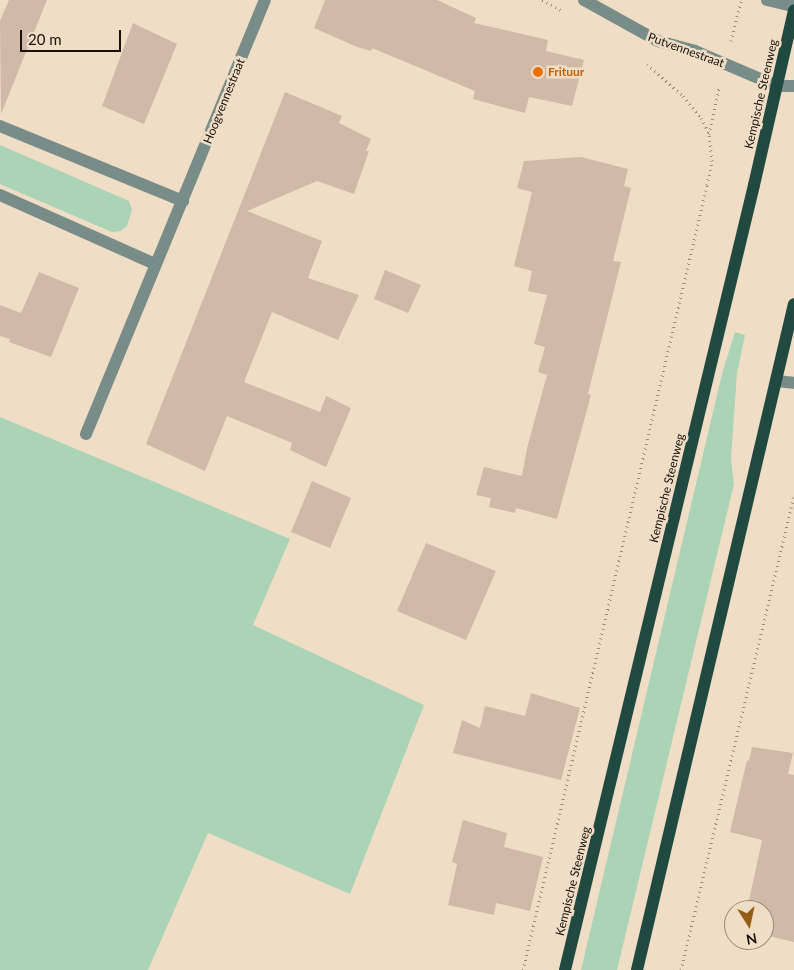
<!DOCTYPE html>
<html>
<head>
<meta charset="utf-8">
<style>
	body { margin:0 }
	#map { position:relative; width:794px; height:970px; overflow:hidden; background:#f0ddc6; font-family:Lato,sans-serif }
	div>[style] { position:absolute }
	.green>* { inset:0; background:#abd3b6 }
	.building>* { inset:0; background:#d0baa7 }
	.path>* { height:3px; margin-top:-1.5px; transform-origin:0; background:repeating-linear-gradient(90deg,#9b8d7c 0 1px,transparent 0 5px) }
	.lane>* { height:12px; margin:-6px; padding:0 6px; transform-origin:6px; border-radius:6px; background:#788d87 }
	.street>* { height:12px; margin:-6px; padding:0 6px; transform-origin:6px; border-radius:6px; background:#788d87 }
	.primary>* { height:12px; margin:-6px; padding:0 6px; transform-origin:6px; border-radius:6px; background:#204940 }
	.dots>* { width:14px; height:14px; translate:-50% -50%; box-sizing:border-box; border:2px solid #f0ddc6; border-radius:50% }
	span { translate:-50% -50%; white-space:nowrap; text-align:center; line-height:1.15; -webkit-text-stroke:5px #f0ddc6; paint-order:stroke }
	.street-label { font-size:12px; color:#171109 }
	.food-label { font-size:12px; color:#c56008; font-weight:700 }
	.left { translate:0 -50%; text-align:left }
	.north { position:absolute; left:724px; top:900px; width:50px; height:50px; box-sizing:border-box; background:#f0ddc6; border:1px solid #998b7a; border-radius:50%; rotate:170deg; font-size:14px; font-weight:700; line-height:20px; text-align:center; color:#171109 }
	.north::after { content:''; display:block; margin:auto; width:18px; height:22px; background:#945d15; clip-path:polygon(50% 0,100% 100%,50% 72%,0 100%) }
	.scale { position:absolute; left:20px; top:30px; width:101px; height:22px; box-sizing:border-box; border:2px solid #171109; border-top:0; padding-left:6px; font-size:15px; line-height:18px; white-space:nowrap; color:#171109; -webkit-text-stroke:4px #f0ddc6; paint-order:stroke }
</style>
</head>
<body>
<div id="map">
	<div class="green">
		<i style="clip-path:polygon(0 145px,129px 201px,132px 210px,127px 226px,121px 231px,112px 232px,0 184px)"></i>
		<i style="clip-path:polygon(735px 332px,745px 335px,737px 373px,731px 459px,734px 484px,617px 970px,581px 970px,722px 374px)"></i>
		<i style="clip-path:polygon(0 417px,290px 539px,253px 625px,424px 705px,350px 894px,208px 833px,148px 970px,0 970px)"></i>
	</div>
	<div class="building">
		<i style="clip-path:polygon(9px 0,47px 0,1px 114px,0 21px)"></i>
		<i style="clip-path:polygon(325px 0,437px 0,476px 18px,474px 23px,548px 40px,546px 51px,584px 60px,572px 106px,529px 97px,525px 113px,473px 99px,475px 91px,372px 48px,371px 51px,357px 47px,314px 28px)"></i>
		<i style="clip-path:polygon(133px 23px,177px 44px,144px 124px,102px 106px)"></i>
		<i style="clip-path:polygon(285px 92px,342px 116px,339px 123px,371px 139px,366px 151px,369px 151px,354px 194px,317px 181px,247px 211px,322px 241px,308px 278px,359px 295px,338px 340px,272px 312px,244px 382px,320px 412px,326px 396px,351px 408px,326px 467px,290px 450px,292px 443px,227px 416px,205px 471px,146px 444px)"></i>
		<i style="clip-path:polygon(581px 157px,628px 169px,624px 186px,631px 188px,613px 261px,621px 262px,588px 394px,591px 395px,557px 519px,516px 508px,515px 513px,489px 507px,491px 498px,476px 495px,484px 467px,522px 476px,527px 448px,547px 375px,538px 372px,545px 347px,534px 344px,547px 295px,528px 291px,532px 271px,514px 266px,532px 192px,517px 188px,524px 161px)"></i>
		<i style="clip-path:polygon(385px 270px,421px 285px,408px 313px,374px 299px)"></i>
		<i style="clip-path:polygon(39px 272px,79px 288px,51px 357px,9px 342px,10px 339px,0 336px,0 305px,21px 313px)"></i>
		<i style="clip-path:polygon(312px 481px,351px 498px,330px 548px,291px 532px)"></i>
		<i style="clip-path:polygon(426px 543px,496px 571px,466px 640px,397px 611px)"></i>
		<i style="clip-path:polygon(531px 693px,580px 708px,561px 780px,453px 753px,462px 720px,480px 728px,485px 706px,525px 716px)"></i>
		<i style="clip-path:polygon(752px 747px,793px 753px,788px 774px,794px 775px,794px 942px,764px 935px,764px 910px,747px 910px,762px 840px,730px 832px,747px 760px,749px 761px)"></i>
		<i style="clip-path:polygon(463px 820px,507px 833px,504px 847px,543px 857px,530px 911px,496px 903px,494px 915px,448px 905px,457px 864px,452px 862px)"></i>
	</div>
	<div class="path">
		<i style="left:542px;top:0;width:24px;rotate:28deg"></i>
		<i style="left:731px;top:41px;width:41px;rotate:-76deg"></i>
		<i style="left:647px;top:64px;width:48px;rotate:41.6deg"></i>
		<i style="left:683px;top:96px;width:28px;rotate:51deg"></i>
		<i style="left:701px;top:118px;width:17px;rotate:62deg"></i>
		<i style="left:523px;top:970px;width:806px;rotate:-76.81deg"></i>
		<i style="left:707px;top:185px;width:25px;rotate:-78deg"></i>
		<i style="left:712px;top:161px;width:27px;rotate:-96deg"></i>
		<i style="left:709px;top:134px;width:47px;rotate:-77.7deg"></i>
		<i style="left:681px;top:970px;width:487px;rotate:-76.6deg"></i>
	</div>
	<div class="lane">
		<i style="left:776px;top:381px;width:18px;rotate:6deg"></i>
	</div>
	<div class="street">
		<i style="left:584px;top:0;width:85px;rotate:29deg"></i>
		<i style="left:658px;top:41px;width:38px;rotate:15deg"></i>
		<i style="left:695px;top:51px;width:89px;rotate:23.1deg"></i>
		<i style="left:777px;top:86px;width:17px"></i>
		<i style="left:767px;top:0;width:28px;rotate:13deg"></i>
		<i style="left:0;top:126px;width:198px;rotate:22.3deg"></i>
		<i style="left:0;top:195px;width:170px;rotate:24deg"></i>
		<i style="left:86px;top:434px;width:469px;rotate:-67.6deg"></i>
	</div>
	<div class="primary">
		<i style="left:565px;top:970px;width:807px;rotate:-76.46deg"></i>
		<i style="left:754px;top:185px;width:179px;rotate:-77.1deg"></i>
		<i style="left:637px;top:970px;width:684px;rotate:-76.74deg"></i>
	</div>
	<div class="dots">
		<i style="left:538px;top:72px;background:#e8710a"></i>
	</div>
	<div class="street-label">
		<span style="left:686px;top:50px;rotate:20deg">Putvennestraat</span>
		<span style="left:761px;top:94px;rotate:-77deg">Kempische Steenweg</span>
		<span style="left:224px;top:101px;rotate:-68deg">Hoogvennestraat</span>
		<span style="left:667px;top:488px;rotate:-76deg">Kempische Steenweg</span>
		<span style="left:573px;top:881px;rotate:-76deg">Kempische Steenweg</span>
	</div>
	<div class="food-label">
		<span class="left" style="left:548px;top:72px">Frituur</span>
	</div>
	<div class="north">N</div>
	<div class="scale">20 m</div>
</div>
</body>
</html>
